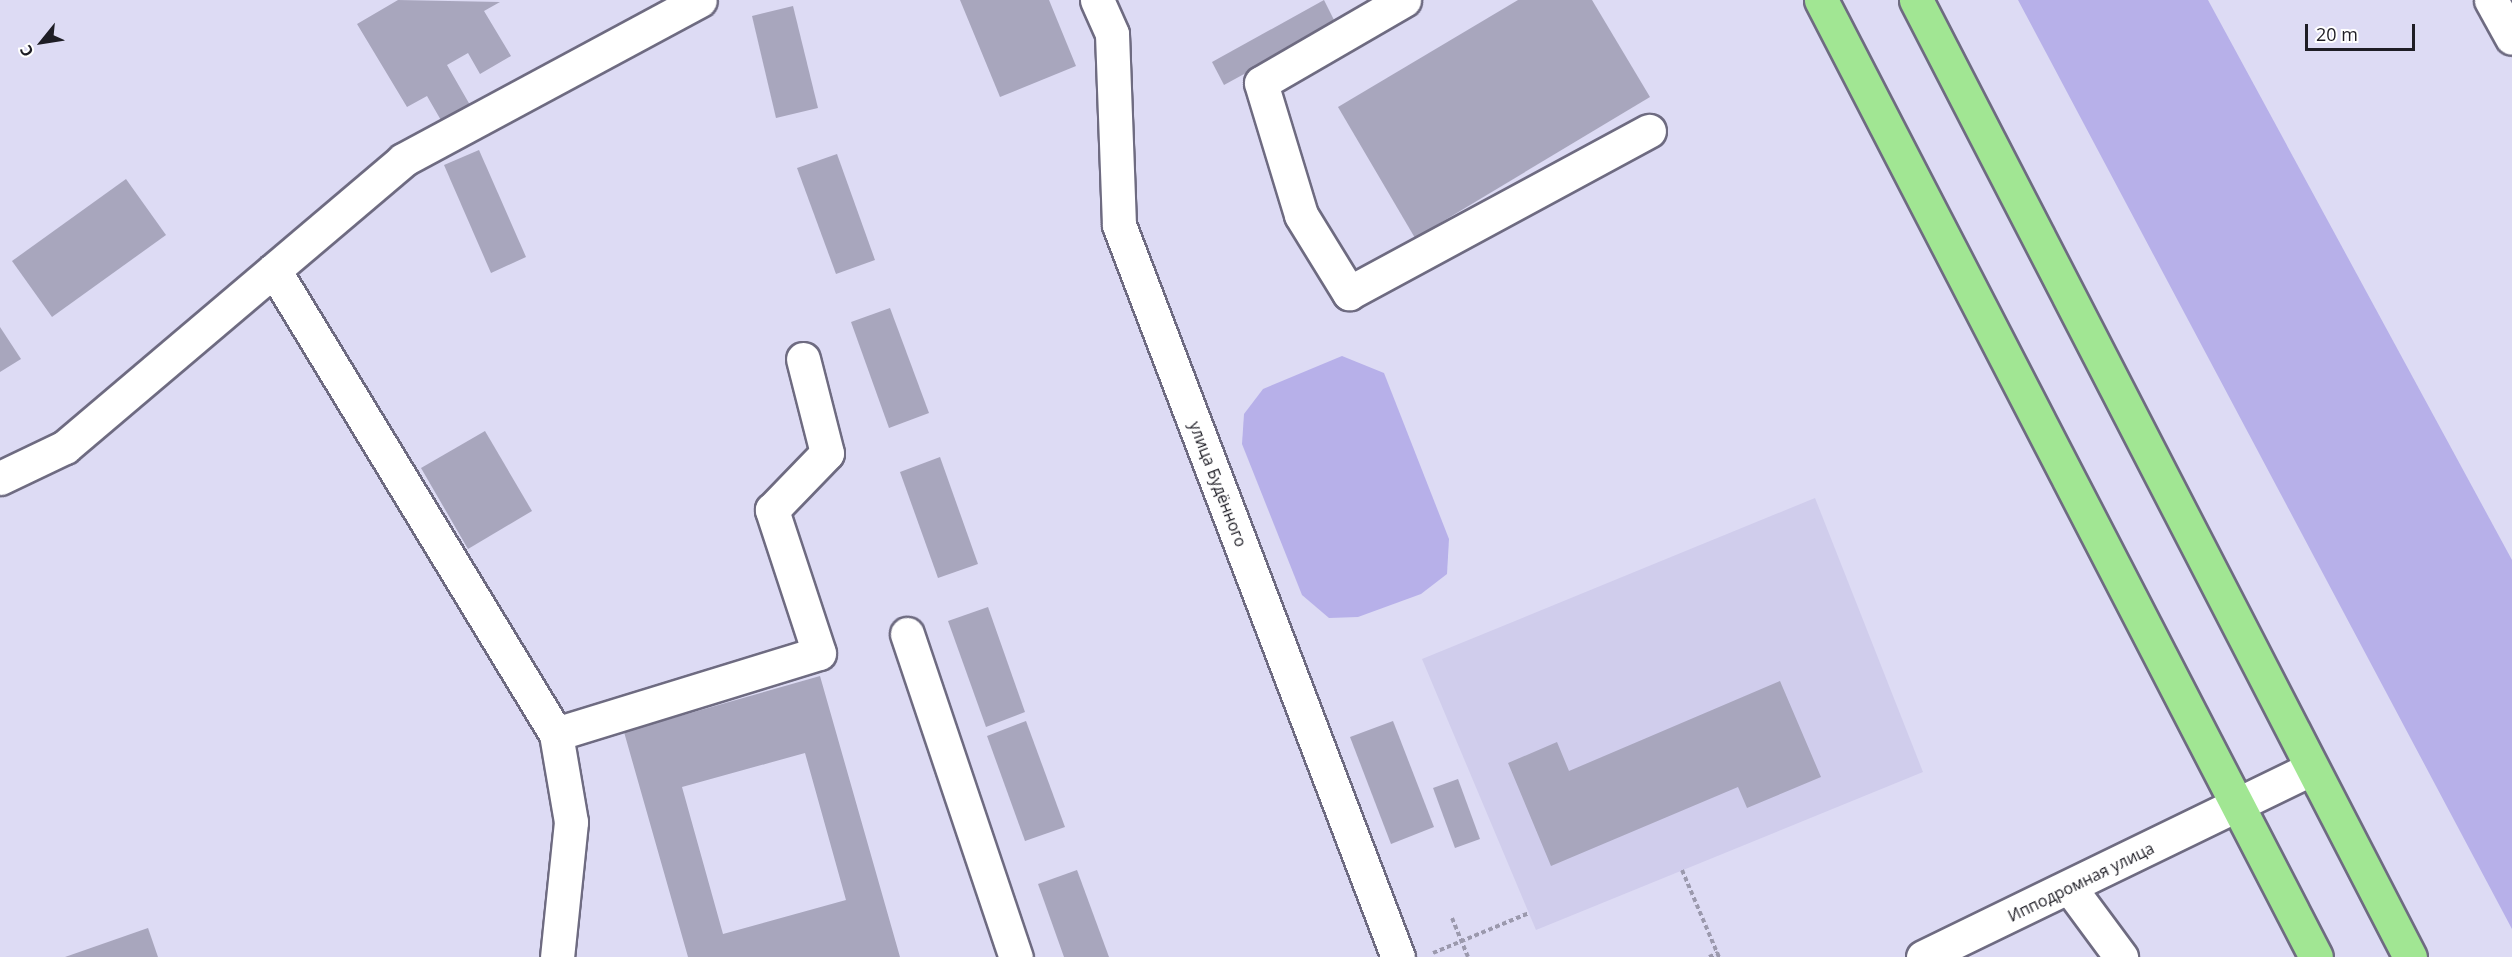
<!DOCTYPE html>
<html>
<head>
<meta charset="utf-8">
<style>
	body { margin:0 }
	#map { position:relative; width:2512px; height:957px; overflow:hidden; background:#dddbf4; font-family:"Open Sans",sans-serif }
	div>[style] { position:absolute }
	.built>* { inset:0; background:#d0cdec }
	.green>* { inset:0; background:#b7b0e9 }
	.building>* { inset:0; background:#a8a6bd }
	.path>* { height:4px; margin-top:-2px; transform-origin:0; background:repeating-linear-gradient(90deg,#9b99ad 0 4.5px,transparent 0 7.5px) }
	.roads { filter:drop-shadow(2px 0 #6e6b81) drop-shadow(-2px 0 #6e6b81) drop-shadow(0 2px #6e6b81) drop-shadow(0 -2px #6e6b81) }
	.minor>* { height:33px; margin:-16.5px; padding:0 16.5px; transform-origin:16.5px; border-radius:16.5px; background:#fff }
	.highway>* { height:33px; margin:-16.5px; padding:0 16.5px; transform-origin:16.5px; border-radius:16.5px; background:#a1e693 }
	span { translate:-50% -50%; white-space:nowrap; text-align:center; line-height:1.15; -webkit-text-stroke:5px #fff; paint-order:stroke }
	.street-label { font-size:16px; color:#1e1d25 }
	.north { position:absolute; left:12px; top:12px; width:60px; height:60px; -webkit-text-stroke:4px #fff; paint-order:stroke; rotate:240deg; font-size:16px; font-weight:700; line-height:24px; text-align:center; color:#1e1d25 }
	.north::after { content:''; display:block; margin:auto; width:21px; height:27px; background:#1e1d25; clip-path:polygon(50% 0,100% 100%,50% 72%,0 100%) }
	.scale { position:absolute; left:2305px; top:24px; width:110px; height:27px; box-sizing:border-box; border:3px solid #1e1d25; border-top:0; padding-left:8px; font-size:18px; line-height:21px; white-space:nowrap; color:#1e1d25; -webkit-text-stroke:4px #fff; paint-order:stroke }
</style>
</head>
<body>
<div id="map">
	<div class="built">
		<i style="clip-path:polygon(1815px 498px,1923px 772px,1536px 930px,1422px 659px)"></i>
	</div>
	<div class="green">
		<i style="clip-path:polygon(2018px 0,2208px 0,2512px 560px,2512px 929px)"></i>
		<i style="clip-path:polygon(1342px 356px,1384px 373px,1449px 539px,1447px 574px,1421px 594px,1358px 617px,1329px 618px,1302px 595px,1242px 444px,1244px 414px,1263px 389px)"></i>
	</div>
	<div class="building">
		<i style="clip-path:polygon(398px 0,500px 2px,484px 11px,511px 56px,480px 74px,468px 53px,447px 65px,470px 105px,442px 122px,427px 96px,407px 107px,357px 24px)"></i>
		<i style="clip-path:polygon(960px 0,1049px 0,1076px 66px,1000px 97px)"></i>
		<i style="clip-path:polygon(1324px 0,1336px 24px,1224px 85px,1212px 62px)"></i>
		<i style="clip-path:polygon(1518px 0,1592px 0,1650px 97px,1415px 238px,1338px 107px)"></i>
		<i style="clip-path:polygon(793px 6px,818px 108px,776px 118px,752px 16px)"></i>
		<i style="clip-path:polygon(479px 150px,526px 257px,491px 273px,444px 165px)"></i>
		<i style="clip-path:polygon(837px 154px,875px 260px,836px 274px,797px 168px)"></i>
		<i style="clip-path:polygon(126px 179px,166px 235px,52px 317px,12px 261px)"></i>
		<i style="clip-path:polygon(890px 308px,929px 413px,889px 428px,851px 322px)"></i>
		<i style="clip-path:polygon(0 327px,21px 359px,0 372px)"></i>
		<i style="clip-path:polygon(485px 431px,532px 511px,468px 549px,421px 468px)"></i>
		<i style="clip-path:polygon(940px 457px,978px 564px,938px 578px,900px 472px)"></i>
		<i style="clip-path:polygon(988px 607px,1025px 712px,986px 727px,948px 621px)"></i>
		<i style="clip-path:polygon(evenodd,820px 676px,900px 957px,688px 957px,624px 732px,820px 676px,805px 753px,846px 900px,723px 934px,682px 787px,805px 753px)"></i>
		<i style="clip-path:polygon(1780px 681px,1821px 777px,1747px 808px,1738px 787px,1551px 866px,1508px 763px,1557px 742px,1569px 771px)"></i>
		<i style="clip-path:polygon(1026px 721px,1065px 827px,1025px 841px,987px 736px)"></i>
		<i style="clip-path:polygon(1393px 721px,1434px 827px,1391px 844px,1350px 737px)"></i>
		<i style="clip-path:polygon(1458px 779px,1480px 839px,1455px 848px,1433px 788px)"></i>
		<i style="clip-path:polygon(1077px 870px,1109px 957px,1064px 957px,1038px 884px)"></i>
		<i style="clip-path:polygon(148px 928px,158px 957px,65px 957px)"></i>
	</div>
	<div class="path">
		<i style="left:1682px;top:870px;width:95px;rotate:67deg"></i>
		<i style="left:1452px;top:918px;width:42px;rotate:67.7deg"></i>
		<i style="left:1433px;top:953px;width:104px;rotate:-22.6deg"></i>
		<i style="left:1709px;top:957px;width:10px;rotate:-24deg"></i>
	</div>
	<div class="roads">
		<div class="minor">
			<i style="left:1097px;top:0;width:37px;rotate:66deg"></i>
			<i style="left:1112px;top:34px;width:191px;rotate:87.9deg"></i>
			<i style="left:1119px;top:225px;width:783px;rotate:69.14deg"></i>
			<i style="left:1404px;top:0;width:165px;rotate:149.9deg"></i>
			<i style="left:1261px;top:83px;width:138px;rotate:73.1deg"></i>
			<i style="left:1301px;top:215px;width:92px;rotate:58.4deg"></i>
			<i style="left:1349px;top:293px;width:341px;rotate:-28.4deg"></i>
			<i style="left:2491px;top:0;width:43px;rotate:61.1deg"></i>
			<i style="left:274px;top:270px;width:543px;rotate:58.71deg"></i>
			<i style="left:556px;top:734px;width:89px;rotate:80.3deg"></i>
			<i style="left:571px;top:822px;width:136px;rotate:95.9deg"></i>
			<i style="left:0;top:478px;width:72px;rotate:-25.5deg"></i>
			<i style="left:65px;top:447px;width:443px;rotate:-40.3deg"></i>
			<i style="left:403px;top:160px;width:337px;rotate:-28.3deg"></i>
			<i style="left:907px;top:634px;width:341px;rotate:71.4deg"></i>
			<i style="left:556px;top:734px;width:275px;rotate:-17.1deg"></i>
			<i style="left:819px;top:653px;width:151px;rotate:-108.2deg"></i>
			<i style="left:772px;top:510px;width:79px;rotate:-46deg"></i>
			<i style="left:827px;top:453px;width:97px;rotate:-104.3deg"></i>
			<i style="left:2070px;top:888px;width:86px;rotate:53.5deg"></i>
			<i style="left:1923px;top:957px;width:432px;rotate:-25.9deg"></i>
		</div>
		<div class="highway">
			<i style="left:1821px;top:0;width:1077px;rotate:62.65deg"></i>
			<i style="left:1916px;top:0;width:1077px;rotate:62.7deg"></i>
		</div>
	</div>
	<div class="street-label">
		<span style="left:1218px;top:484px;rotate:69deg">улица Будённого</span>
		<span style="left:2081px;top:882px;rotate:-26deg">Ипподромная улица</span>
	</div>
	<div class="north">С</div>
	<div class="scale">20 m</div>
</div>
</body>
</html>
